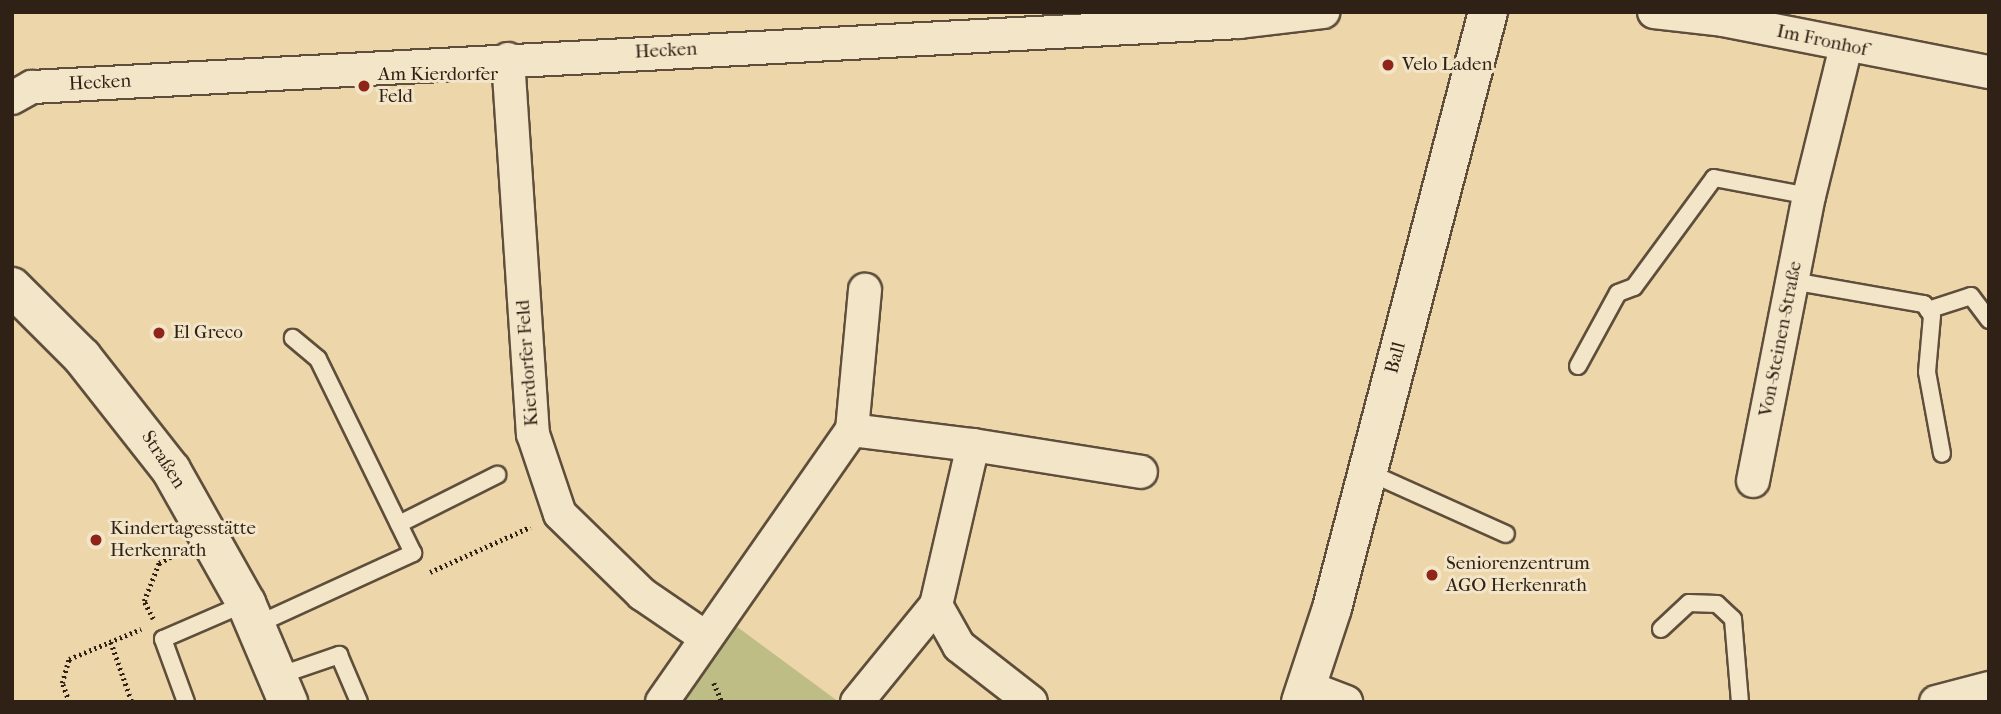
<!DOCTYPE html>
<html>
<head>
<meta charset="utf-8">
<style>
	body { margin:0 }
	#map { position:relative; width:2001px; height:714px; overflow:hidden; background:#edd7aa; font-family:"IM FELL French Canon",serif }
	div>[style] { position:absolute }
	.green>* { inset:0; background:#bebd85 }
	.path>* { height:4.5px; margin-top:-2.25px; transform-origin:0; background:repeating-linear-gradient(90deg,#2f2116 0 2px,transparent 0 5.5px) }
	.roads { filter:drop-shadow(2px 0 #5e4e3b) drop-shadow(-2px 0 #5e4e3b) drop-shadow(0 2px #5e4e3b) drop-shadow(0 -2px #5e4e3b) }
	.service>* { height:16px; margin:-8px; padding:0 8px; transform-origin:8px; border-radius:8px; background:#f3e5c8 }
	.minor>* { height:32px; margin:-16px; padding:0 16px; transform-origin:16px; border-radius:16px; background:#f3e5c8 }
	.secondary>* { height:38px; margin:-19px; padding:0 19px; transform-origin:19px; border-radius:19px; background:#f3e5c8 }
	.dots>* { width:19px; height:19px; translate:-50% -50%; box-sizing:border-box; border:4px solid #f3e5c8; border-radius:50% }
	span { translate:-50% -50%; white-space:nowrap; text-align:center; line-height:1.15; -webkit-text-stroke:6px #f3e5c8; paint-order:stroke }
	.street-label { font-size:19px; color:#2f2116 }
	.poi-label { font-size:19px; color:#2f2116 }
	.left { translate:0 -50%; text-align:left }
	.frame { position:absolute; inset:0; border:14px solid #2f2116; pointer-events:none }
</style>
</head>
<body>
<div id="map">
	<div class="green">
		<i style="clip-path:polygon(732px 623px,839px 702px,673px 702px)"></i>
	</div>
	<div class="path">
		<i style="left:430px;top:572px;width:110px;rotate:-24.2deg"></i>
		<i style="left:153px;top:619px;width:20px;rotate:-117deg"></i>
		<i style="left:144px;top:601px;width:41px;rotate:-68.5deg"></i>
		<i style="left:159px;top:563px;width:21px;rotate:-28deg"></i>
		<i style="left:111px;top:642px;width:64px;rotate:70.7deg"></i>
		<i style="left:714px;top:683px;width:21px;rotate:67deg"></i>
		<i style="left:69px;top:702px;width:20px;rotate:-110deg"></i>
		<i style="left:62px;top:683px;width:25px;rotate:-74deg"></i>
		<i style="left:69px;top:659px;width:78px;rotate:-22.6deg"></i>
	</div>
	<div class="roads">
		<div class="service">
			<i style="left:1792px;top:281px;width:134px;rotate:9.9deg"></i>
			<i style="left:1924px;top:304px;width:14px;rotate:56deg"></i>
			<i style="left:1932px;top:316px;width:56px;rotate:95.1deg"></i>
			<i style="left:1927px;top:372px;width:83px;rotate:79.6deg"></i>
			<i style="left:1928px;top:310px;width:45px;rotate:-18deg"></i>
			<i style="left:1971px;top:296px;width:30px;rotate:53deg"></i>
			<i style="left:1578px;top:366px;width:83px;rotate:-61.3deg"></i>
			<i style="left:1618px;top:293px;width:17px;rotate:-21deg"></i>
			<i style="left:1634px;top:287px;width:135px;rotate:-53.7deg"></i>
			<i style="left:1714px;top:178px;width:97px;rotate:10.7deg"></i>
			<i style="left:1368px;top:472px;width:151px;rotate:24.2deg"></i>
			<i style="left:399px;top:524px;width:110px;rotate:-26.6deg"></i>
			<i style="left:256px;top:625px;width:173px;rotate:-24.6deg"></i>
			<i style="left:413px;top:553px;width:216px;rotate:-116.1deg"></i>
			<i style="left:318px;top:359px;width:33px;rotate:-140deg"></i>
			<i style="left:1661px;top:629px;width:38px;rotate:-43deg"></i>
			<i style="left:1689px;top:603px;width:28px;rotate:2deg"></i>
			<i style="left:1717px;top:604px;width:22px;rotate:43deg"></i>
			<i style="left:1733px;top:619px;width:83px;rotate:85.2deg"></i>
			<i style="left:278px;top:676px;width:65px;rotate:-19deg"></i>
			<i style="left:339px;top:655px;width:51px;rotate:66.9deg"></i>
			<i style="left:186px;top:702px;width:67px;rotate:-110.1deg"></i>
			<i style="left:163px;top:639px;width:90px;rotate:-23.4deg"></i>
		</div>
		<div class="minor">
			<i style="left:1654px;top:12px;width:69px;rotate:6.6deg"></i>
			<i style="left:1723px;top:20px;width:271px;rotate:11.1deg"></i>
			<i style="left:508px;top:59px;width:376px;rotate:86.2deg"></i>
			<i style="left:533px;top:434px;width:84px;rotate:71.4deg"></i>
			<i style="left:560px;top:514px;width:115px;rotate:44.3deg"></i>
			<i style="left:642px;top:594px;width:76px;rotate:34.3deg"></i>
			<i style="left:12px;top:98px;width:23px;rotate:-29deg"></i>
			<i style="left:32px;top:87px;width:1209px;rotate:-3.08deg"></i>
			<i style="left:1239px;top:22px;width:85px;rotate:-6.8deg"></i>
			<i style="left:852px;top:430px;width:141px;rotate:-84.7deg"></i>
			<i style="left:973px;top:445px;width:170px;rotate:9.1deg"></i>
			<i style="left:1753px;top:481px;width:290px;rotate:-78.9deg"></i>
			<i style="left:1809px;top:196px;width:154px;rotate:-76.1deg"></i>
			<i style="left:1307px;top:687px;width:42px;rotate:21deg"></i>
			<i style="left:662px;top:702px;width:332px;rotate:-55.1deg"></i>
			<i style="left:852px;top:430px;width:122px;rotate:7.1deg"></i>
			<i style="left:973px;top:445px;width:164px;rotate:103deg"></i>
			<i style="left:936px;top:605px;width:47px;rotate:60.7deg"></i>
			<i style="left:959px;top:646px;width:91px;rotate:37.9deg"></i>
			<i style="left:857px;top:702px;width:125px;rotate:-50.8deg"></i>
			<i style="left:1936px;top:702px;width:55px;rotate:-14.8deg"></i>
		</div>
		<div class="secondary">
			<i style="left:12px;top:287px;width:99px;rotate:45deg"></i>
			<i style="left:82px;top:357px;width:144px;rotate:51.8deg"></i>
			<i style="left:171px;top:470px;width:153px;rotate:60.6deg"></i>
			<i style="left:246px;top:603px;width:108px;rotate:67deg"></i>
			<i style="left:1301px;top:702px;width:99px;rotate:-71.7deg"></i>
			<i style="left:1332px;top:608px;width:616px;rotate:-75.33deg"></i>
		</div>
	</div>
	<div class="dots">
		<i style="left:1388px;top:65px;background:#8f2418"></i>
		<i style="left:364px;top:86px;background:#8f2418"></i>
		<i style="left:159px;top:333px;background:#8f2418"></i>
		<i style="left:96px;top:540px;background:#8f2418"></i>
		<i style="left:1432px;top:575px;background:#8f2418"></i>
	</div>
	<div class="street-label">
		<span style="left:1822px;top:41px;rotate:12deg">Im Fronhof</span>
		<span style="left:666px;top:51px;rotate:-3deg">Hecken</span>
		<span style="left:100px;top:83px;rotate:-3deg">Hecken</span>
		<span style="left:1781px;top:339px;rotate:-79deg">Von-Steinen-Straße</span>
		<span style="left:1396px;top:358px;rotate:-75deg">Ball</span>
		<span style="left:528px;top:363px;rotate:-94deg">Kierdorfer Feld</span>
		<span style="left:163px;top:460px;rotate:57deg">Straßen</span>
	</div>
	<div class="poi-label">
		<span class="left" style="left:1402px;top:65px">Velo Laden</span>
		<span class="left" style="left:378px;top:86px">Am Kierdorfer<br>Feld</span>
		<span class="left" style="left:173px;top:333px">El Greco</span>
		<span class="left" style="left:110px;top:540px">Kindertagesstätte<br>Herkenrath</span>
		<span class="left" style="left:1446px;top:575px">Seniorenzentrum<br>AGO Herkenrath</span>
	</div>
	<div class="frame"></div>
</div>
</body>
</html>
